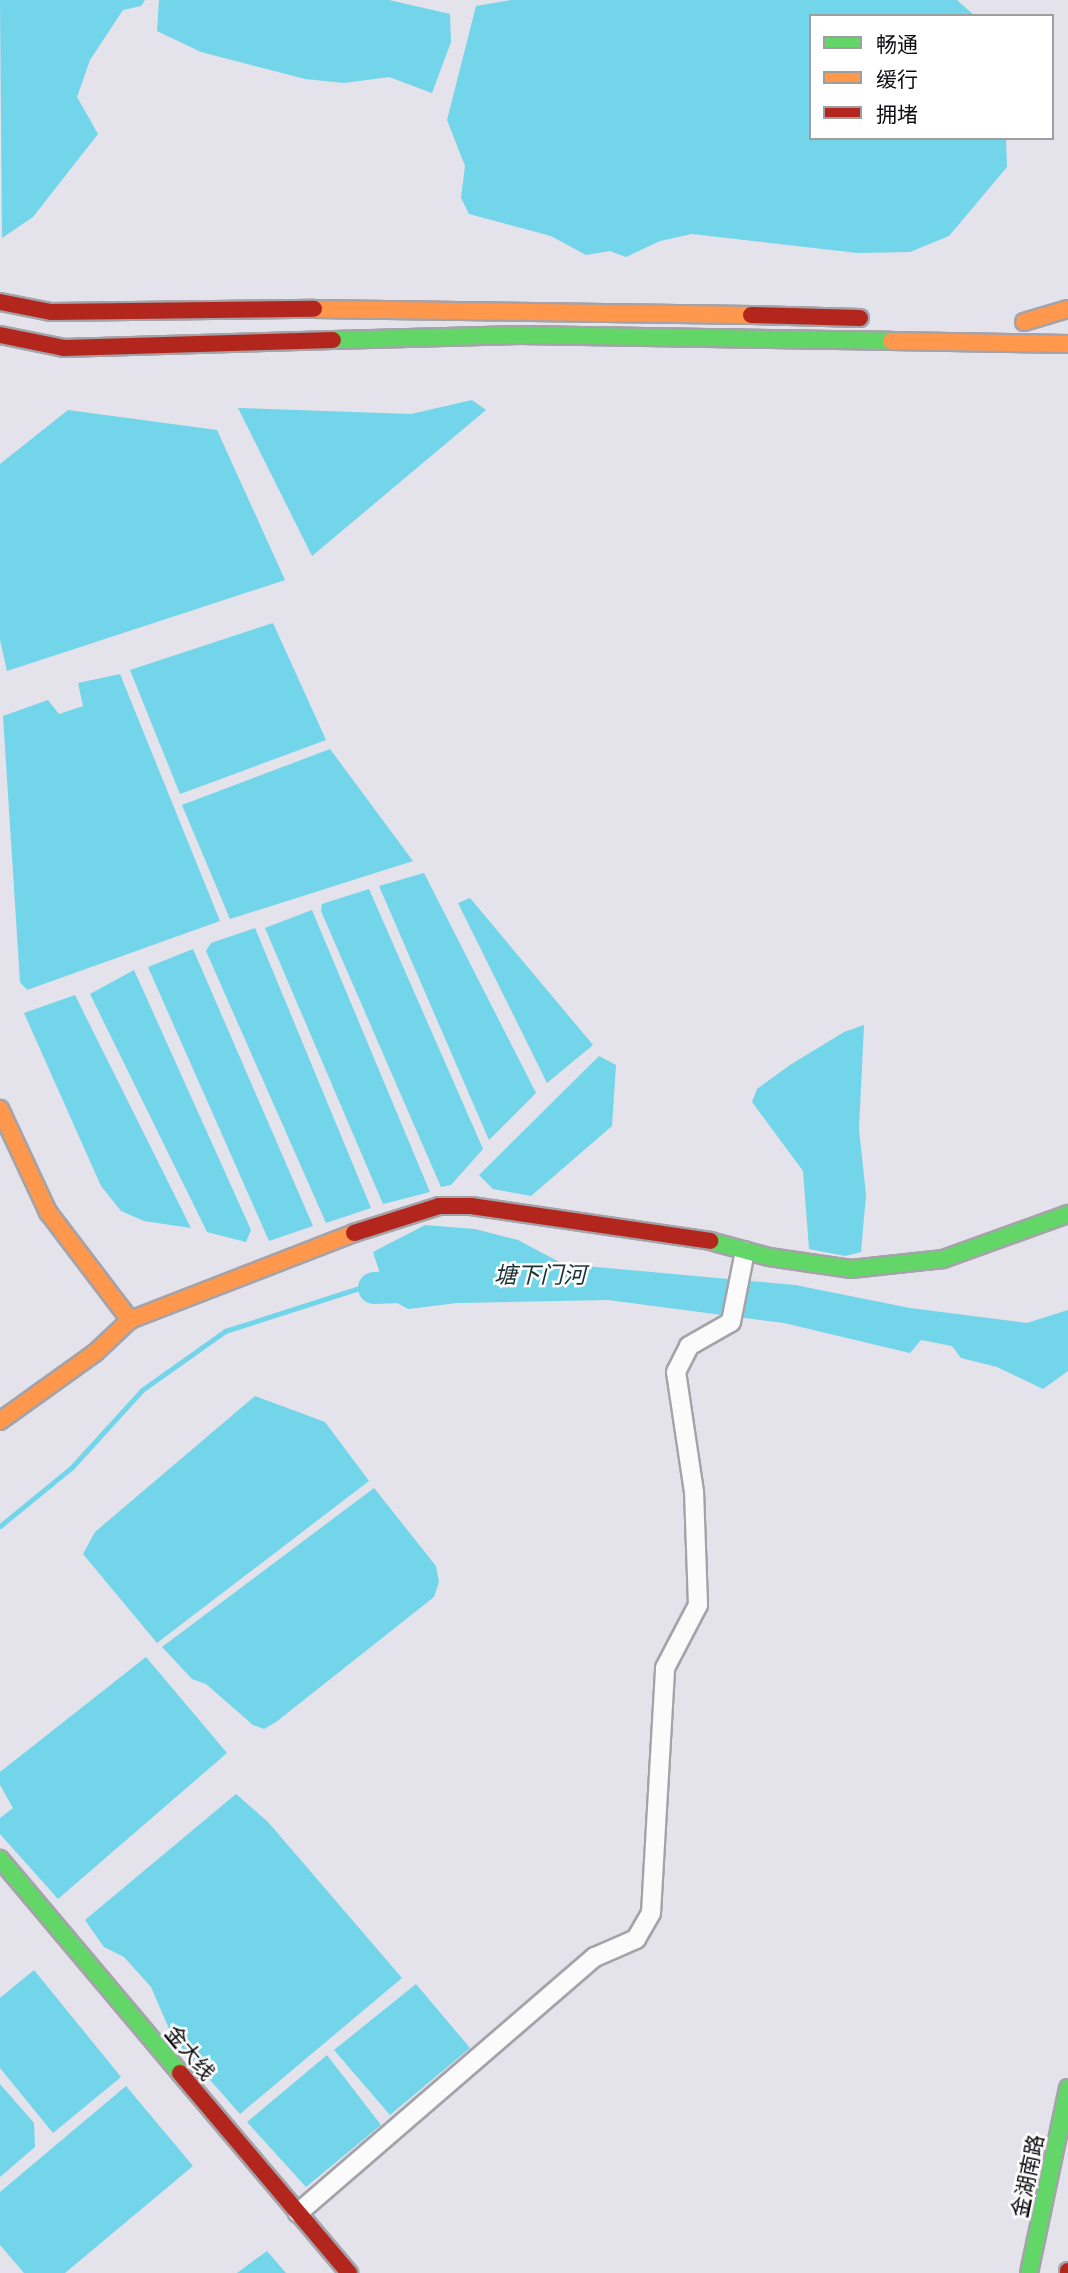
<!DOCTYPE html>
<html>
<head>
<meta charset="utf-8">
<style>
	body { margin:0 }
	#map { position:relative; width:1068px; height:2273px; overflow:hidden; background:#e4e2ea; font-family:"Crimson Pro","Noto Sans SC",serif }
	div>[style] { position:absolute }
	.water>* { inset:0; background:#73d5e9 }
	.stream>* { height:5px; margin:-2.5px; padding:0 2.5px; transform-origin:2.5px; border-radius:2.5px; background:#73d5e9 }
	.river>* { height:32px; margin:-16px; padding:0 16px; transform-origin:16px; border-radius:16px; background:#73d5e9 }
	.roads { filter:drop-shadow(2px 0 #a4a3a9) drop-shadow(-2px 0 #a4a3a9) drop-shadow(0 2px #a4a3a9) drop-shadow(0 -2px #a4a3a9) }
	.street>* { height:18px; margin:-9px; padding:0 9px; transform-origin:9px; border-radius:9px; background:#fbfbfc }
	.fast>* { height:16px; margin:-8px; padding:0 8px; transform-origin:8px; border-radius:8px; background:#63d668 }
	.slow>* { height:16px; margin:-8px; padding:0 8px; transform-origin:8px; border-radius:8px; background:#ff974d }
	.jam>* { height:16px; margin:-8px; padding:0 8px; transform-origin:8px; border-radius:8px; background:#b3261e }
	span { translate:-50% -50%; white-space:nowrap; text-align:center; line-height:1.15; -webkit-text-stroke:5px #fff; paint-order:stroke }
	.street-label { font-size:21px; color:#0d0c10 }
	.water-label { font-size:23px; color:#193034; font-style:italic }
	.legend { position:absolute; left:809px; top:14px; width:245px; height:126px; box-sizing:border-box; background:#fff; border:2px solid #9e9e9f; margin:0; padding:9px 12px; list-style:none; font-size:21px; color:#0d0c10 }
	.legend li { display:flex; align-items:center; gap:14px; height:35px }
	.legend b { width:35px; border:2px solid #9e9e9f }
</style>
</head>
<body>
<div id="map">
	<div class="water">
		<i style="clip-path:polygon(0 0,145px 0,141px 6px,123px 10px,90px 60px,77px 97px,98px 134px,33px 217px,2px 238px)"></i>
		<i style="clip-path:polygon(159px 0,389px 0,450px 14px,451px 42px,432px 93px,389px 77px,344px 83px,305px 79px,201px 52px,157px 31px)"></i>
		<i style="clip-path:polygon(511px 0,957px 0,975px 16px,811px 16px,811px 138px,1006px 138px,1007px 167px,949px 236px,910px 252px,857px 253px,692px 234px,660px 241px,626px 257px,610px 251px,586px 255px,551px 236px,469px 214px,461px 198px,465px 166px,447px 120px,476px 6px)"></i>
		<i style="clip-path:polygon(472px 400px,486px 410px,312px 556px,238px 408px,411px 414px)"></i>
		<i style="clip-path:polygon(68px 410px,217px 430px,285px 580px,7px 671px,0 640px,0 464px)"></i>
		<i style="clip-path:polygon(273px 623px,326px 740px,180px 794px,130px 670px)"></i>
		<i style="clip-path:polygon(120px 674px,220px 921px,27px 990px,20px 982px,3px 716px,48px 700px,59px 714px,83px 706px,78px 683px)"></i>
		<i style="clip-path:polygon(330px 749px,413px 861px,230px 919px,182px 805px)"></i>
		<i style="clip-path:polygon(424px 873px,536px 1093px,489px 1140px,379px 886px)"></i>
		<i style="clip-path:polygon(369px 889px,483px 1149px,451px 1185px,441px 1187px,321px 911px,322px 904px)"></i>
		<i style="clip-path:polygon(470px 898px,593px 1045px,547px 1083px,458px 903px)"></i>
		<i style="clip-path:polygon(312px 910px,430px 1192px,383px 1204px,265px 928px)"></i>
		<i style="clip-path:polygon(255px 928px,371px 1208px,326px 1223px,206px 951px,211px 943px)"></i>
		<i style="clip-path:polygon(193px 949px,313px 1226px,269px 1241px,148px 967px)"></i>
		<i style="clip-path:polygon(134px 970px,251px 1230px,246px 1242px,207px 1232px,90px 994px)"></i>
		<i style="clip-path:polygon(75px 995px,191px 1228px,144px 1221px,121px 1211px,101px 1186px,24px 1013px)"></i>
		<i style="clip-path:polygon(864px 1025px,859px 1129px,866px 1195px,861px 1252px,845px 1256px,809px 1249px,803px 1171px,752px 1102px,757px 1089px,790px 1065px,844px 1032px)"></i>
		<i style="clip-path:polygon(599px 1056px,616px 1065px,612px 1126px,531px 1196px,493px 1189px,479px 1175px)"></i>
		<i style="clip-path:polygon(425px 1225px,475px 1229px,518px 1240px,563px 1264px,795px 1285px,910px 1308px,1027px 1323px,1068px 1310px,1068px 1371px,1043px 1389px,997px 1367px,961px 1358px,952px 1346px,921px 1340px,910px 1353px,784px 1323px,608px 1300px,457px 1303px,408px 1309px,388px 1298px,373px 1252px)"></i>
		<i style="clip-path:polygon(255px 1396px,325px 1422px,369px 1481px,157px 1643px,83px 1554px,95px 1532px)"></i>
		<i style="clip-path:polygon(374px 1488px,436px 1566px,439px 1582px,434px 1597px,276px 1722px,264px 1729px,253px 1725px,206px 1684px,192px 1679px,162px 1647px)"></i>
		<i style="clip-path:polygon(146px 1657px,227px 1753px,58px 1899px,0 1834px,0 1818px,13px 1808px,0 1785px,0 1772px)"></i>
		<i style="clip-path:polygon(236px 1794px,268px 1822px,402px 1978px,240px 2114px,173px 2038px,151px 1987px,124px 1957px,104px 1947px,85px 1920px)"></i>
		<i style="clip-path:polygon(34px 1970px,121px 2077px,53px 2133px,0 2068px,0 1998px)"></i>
		<i style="clip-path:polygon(416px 1984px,470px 2048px,390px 2115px,334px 2050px)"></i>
		<i style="clip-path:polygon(327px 2055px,381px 2125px,306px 2187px,247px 2122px)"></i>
		<i style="clip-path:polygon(0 2084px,34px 2123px,35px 2147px,0 2177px)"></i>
		<i style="clip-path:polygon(126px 2086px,193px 2166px,65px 2273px,24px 2273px,0 2245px,0 2192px)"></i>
		<i style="clip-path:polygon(267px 2251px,286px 2273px,237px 2273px)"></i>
	</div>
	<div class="stream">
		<i style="left:0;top:1526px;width:93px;rotate:-39.3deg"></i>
		<i style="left:72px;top:1467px;width:104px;rotate:-47.7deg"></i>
		<i style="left:142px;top:1390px;width:102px;rotate:-35.4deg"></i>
		<i style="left:225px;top:1331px;width:139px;rotate:-17.7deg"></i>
		<i style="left:357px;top:1289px;width:17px;rotate:-3deg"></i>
	</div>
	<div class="river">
		<i style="left:374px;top:1288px;width:51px;rotate:-2.2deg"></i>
	</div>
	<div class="roads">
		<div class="street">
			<i style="left:298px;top:2213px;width:392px;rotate:-40.8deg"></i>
			<i style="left:595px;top:1957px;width:45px;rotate:-23.7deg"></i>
			<i style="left:636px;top:1939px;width:30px;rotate:-60deg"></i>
			<i style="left:651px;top:1913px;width:245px;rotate:-86.7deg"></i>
			<i style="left:665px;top:1668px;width:71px;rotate:-62.4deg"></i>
			<i style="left:698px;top:1605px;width:113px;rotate:-92deg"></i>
			<i style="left:694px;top:1492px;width:121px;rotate:-98.5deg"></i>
			<i style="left:676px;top:1372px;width:29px;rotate:-63deg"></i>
			<i style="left:689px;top:1346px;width:48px;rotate:-29.7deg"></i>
			<i style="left:731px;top:1322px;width:72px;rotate:-78.8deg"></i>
		</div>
		<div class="fast">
			<i style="left:333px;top:340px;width:187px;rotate:-1.5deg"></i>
			<i style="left:520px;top:335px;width:371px;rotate:0.9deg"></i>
			<i style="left:710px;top:1241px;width:61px;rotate:15.2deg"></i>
			<i style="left:769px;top:1257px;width:83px;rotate:8.3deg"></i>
			<i style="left:851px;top:1269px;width:93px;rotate:-6.2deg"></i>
			<i style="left:943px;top:1259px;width:133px;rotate:-19.8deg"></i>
			<i style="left:0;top:1859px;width:280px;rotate:49.9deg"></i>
			<i style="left:1029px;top:2273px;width:189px;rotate:-78.1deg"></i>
		</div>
		<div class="slow">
			<i style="left:314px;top:309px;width:437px;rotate:0.8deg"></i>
			<i style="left:1024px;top:322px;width:46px;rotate:-16.5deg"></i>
			<i style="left:891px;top:341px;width:177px;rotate:1deg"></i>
			<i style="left:0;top:1109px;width:114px;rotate:65deg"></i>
			<i style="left:48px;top:1212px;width:136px;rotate:52.8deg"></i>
			<i style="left:0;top:1421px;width:118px;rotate:-35.7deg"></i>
			<i style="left:96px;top:1352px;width:47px;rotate:-43.3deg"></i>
			<i style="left:130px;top:1320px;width:240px;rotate:-21.2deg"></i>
		</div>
		<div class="jam">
			<i style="left:0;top:302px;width:52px;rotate:11.1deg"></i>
			<i style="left:51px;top:312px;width:263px;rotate:-0.7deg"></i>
			<i style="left:751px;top:315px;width:109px;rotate:1.6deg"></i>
			<i style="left:0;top:335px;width:65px;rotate:11.5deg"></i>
			<i style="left:64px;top:348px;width:269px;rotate:-1.7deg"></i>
			<i style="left:354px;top:1233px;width:89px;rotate:-17.6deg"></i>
			<i style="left:439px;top:1206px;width:32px"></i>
			<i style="left:471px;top:1206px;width:242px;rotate:8.3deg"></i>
			<i style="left:180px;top:2073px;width:262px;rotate:49.8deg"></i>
			<i style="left:1068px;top:2271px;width:2px;rotate:90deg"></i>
		</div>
	</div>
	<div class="street-label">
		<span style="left:190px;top:2053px;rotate:50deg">金大线</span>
		<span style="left:1028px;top:2176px;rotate:-78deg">金湖南路</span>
	</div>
	<div class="water-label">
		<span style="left:540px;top:1275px">塘下门河</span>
	</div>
	<ul class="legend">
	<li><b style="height:9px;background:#63d668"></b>畅通</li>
	<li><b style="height:9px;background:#ff974d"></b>缓行</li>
	<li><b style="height:9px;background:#b3261e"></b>拥堵</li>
	</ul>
</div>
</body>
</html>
